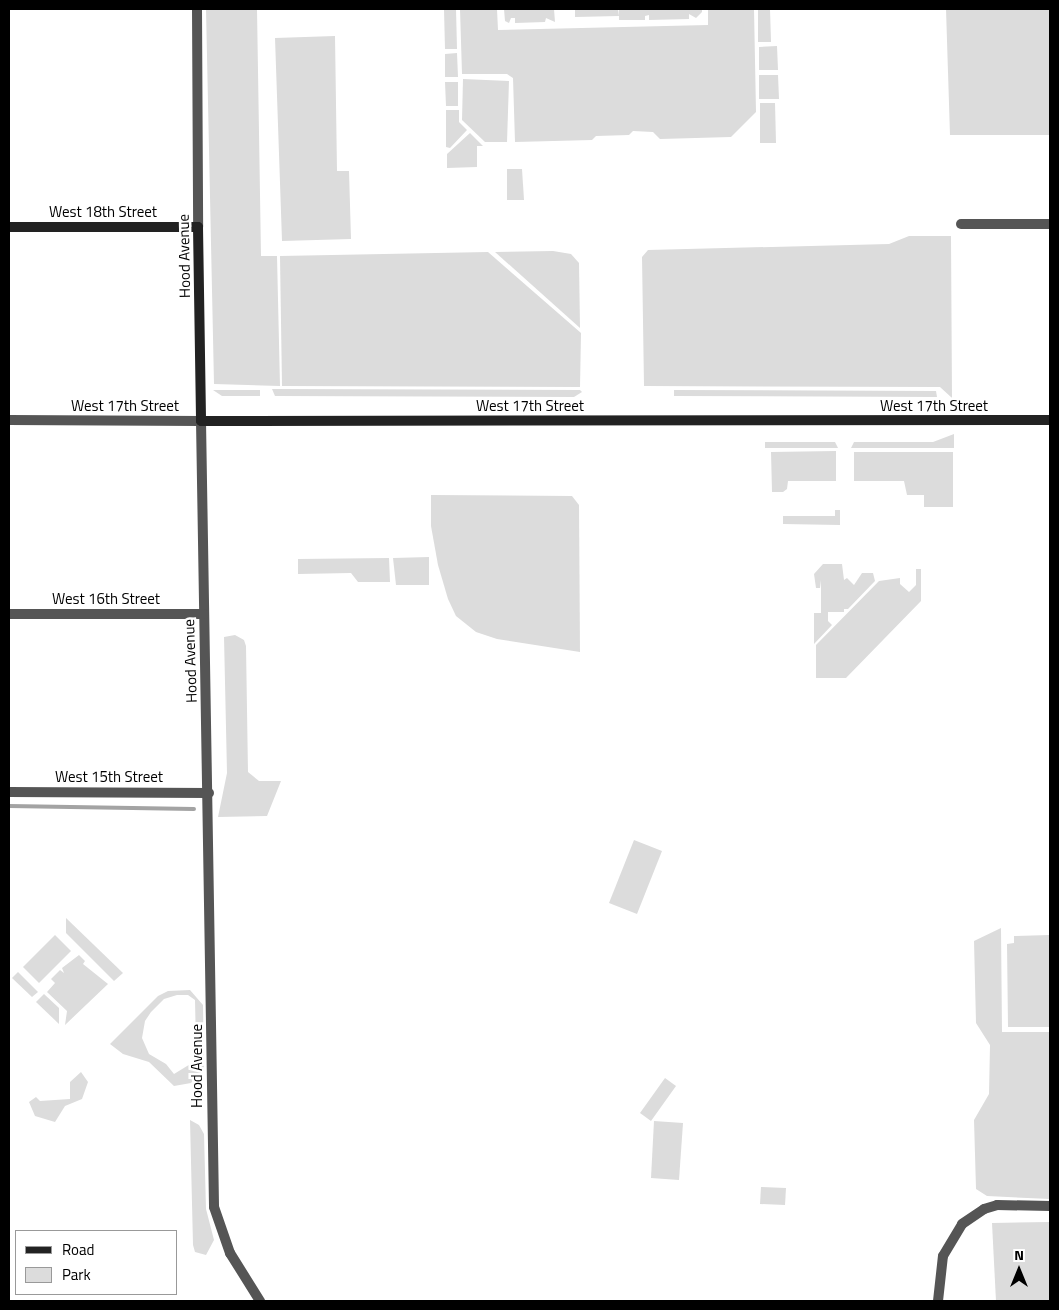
<!DOCTYPE html>
<html>
<head>
<meta charset="utf-8">
<style>
	body { margin:0 }
	#map { position:relative; width:1059px; height:1310px; overflow:hidden; background:#fff; font-family:"Titillium Web",sans-serif }
	div>[style] { position:absolute }
	.green>* { inset:0; background:#dcdcdc }
	.stream>* { height:4px; margin:-2px; padding:0 2px; transform-origin:2px; border-radius:2px; background:#a3a3a3 }
	.street>* { height:10px; margin:-5px; padding:0 5px; transform-origin:5px; border-radius:5px; background:#555 }
	.secondary>* { height:10px; margin:-5px; padding:0 5px; transform-origin:5px; border-radius:5px; background:#222 }
	span { translate:-50% -50%; white-space:nowrap; text-align:center; line-height:1.15; -webkit-text-stroke:5px #fff; paint-order:stroke }
	.street-label { font-size:15px; color:#000 }
	.frame { position:absolute; inset:0; border:10px solid #000; pointer-events:none }
	.legend { position:absolute; left:15px; top:1230px; width:162px; height:65px; box-sizing:border-box; background:#fff; border:1px solid #999; margin:0; padding:6px 9px; list-style:none; font-size:15px; color:#000 }
	.legend li { display:flex; align-items:center; gap:10px; height:25px }
	.legend b { width:25px; border:1px solid #999 }
	.north { position:absolute; left:994px; top:1245px; width:50px; height:50px; -webkit-text-stroke:4px #fff; paint-order:stroke; rotate:0deg; font-size:14px; font-weight:700; line-height:20px; text-align:center; color:#000 }
	.north::after { content:''; display:block; margin:auto; width:18px; height:22px; background:#000; clip-path:polygon(50% 0,100% 100%,50% 72%,0 100%) }
</style>
</head>
<body>
<div id="map">
	<div class="green">
		<i style="clip-path:polygon(206px 9px,257px 9px,261px 256px,277px 256px,280px 386px,214px 384px)"></i>
		<i style="clip-path:polygon(444px 9px,456px 9px,457px 49px,445px 49px)"></i>
		<i style="clip-path:polygon(460px 9px,497px 9px,498px 30px,708px 25px,708px 9px,754px 9px,756px 112px,731px 137px,660px 139px,653px 132px,633px 131px,629px 135px,596px 136px,592px 140px,515px 142px,513px 78px,507px 74px,462px 74px)"></i>
		<i style="clip-path:polygon(504px 9px,554px 9px,555px 22px,546px 18px,545px 22px,515px 23px,515px 18px,511px 18px,509px 23px,505px 21px)"></i>
		<i style="clip-path:polygon(575px 9px,618px 9px,619px 16px,575px 17px)"></i>
		<i style="clip-path:polygon(619px 9px,702px 9px,702px 12px,696px 18px,689px 14px,689px 19px,649px 20px,649px 15px,645px 16px,645px 20px,619px 20px)"></i>
		<i style="clip-path:polygon(758px 9px,770px 9px,771px 42px,758px 42px)"></i>
		<i style="clip-path:polygon(946px 9px,1050px 9px,1050px 135px,950px 135px)"></i>
		<i style="clip-path:polygon(335px 36px,337px 171px,349px 171px,351px 239px,282px 241px,275px 38px)"></i>
		<i style="clip-path:polygon(777px 46px,778px 70px,759px 70px,759px 47px)"></i>
		<i style="clip-path:polygon(457px 53px,458px 77px,445px 77px,445px 54px)"></i>
		<i style="clip-path:polygon(759px 75px,778px 75px,779px 99px,759px 99px)"></i>
		<i style="clip-path:polygon(463px 79px,509px 81px,507px 142px,485px 142px,462px 120px)"></i>
		<i style="clip-path:polygon(445px 82px,458px 82px,458px 106px,446px 106px)"></i>
		<i style="clip-path:polygon(760px 103px,775px 103px,776px 143px,760px 143px)"></i>
		<i style="clip-path:polygon(446px 110px,459px 110px,459px 122px,467px 130px,450px 148px,446px 147px)"></i>
		<i style="clip-path:polygon(470px 133px,483px 146px,477px 146px,477px 167px,447px 168px,447px 154px)"></i>
		<i style="clip-path:polygon(507px 169px,522px 169px,524px 200px,507px 200px)"></i>
		<i style="clip-path:polygon(909px 236px,951px 236px,952px 398px,940px 387px,644px 386px,642px 257px,648px 250px,889px 244px)"></i>
		<i style="clip-path:polygon(553px 251px,571px 254px,579px 263px,580px 328px,495px 252px)"></i>
		<i style="clip-path:polygon(488px 252px,581px 333px,580px 387px,282px 386px,280px 256px)"></i>
		<i style="clip-path:polygon(272px 389px,580px 390px,582px 392px,574px 397px,275px 396px)"></i>
		<i style="clip-path:polygon(213px 390px,260px 390px,260px 396px,222px 396px)"></i>
		<i style="clip-path:polygon(674px 390px,936px 391px,937px 397px,674px 396px)"></i>
		<i style="clip-path:polygon(954px 434px,954px 448px,851px 448px,854px 442px,933px 442px)"></i>
		<i style="clip-path:polygon(765px 442px,835px 442px,838px 448px,765px 448px)"></i>
		<i style="clip-path:polygon(836px 451px,836px 481px,788px 481px,787px 489px,783px 492px,772px 492px,771px 452px)"></i>
		<i style="clip-path:polygon(854px 452px,953px 452px,953px 507px,924px 507px,924px 495px,907px 495px,904px 481px,854px 481px)"></i>
		<i style="clip-path:polygon(431px 495px,572px 496px,579px 505px,580px 652px,497px 639px,476px 632px,456px 616px,448px 599px,438px 565px,431px 526px)"></i>
		<i style="clip-path:polygon(835px 510px,840px 510px,840px 525px,783px 524px,783px 516px,835px 516px)"></i>
		<i style="clip-path:polygon(429px 557px,429px 585px,396px 585px,393px 558px)"></i>
		<i style="clip-path:polygon(389px 558px,390px 582px,358px 582px,351px 573px,298px 574px,298px 559px)"></i>
		<i style="clip-path:polygon(823px 564px,842px 564px,844px 580px,847px 578px,854px 585px,862px 573px,873px 573px,875px 581px,848px 609px,844px 609px,844px 612px,828px 612px,828px 621px,832px 625px,814px 644px,814px 613px,821px 613px,821px 580px,820px 588px,816px 588px,814px 574px)"></i>
		<i style="clip-path:polygon(916px 569px,921px 569px,921px 601px,846px 678px,816px 678px,816px 645px,879px 581px,900px 578px,900px 584px,909px 592px,916px 585px)"></i>
		<i style="clip-path:polygon(235px 635px,244px 640px,246px 646px,248px 772px,259px 781px,281px 781px,267px 816px,218px 817px,227px 773px,224px 637px)"></i>
		<i style="clip-path:polygon(634px 840px,662px 851px,637px 914px,609px 903px)"></i>
		<i style="clip-path:polygon(66px 918px,123px 973px,114px 981px,66px 933px)"></i>
		<i style="clip-path:polygon(1001px 928px,1002px 1032px,1050px 1032px,1050px 1199px,987px 1196px,976px 1189px,974px 1120px,989px 1094px,990px 1045px,976px 1023px,974px 941px)"></i>
		<i style="clip-path:polygon(55px 935px,71px 951px,39px 983px,23px 967px)"></i>
		<i style="clip-path:polygon(1049px 935px,1050px 1027px,1008px 1027px,1007px 944px,1014px 943px,1014px 936px)"></i>
		<i style="clip-path:polygon(79px 955px,85px 961px,83px 964px,108px 984px,65px 1025px,67px 1011px,47px 992px,55px 983px,51px 979px,60px 970px,64px 973px,62px 968px)"></i>
		<i style="clip-path:polygon(18px 972px,38px 992px,32px 997px,12px 978px)"></i>
		<i style="clip-path:polygon(evenodd,190px 990px,203px 1005px,204px 1078px,195px 1078px,191px 1083px,174px 1086px,149px 1062px,123px 1054px,110px 1044px,158px 996px,168px 991px,190px 990px,177px 995px,188px 995px,195px 1000px,196px 1047px,192px 1063px,174px 1074px,166px 1064px,149px 1054px,142px 1038px,145px 1021px,151px 1012px,164px 999px,177px 995px)"></i>
		<i style="clip-path:polygon(44px 994px,59px 1008px,59px 1024px,36px 1002px)"></i>
		<i style="clip-path:polygon(81px 1072px,88px 1082px,82px 1099px,65px 1106px,55px 1122px,35px 1116px,29px 1102px,36px 1097px,40px 1101px,70px 1099px,70px 1082px)"></i>
		<i style="clip-path:polygon(665px 1078px,676px 1086px,651px 1121px,640px 1113px)"></i>
		<i style="clip-path:polygon(190px 1120px,199px 1125px,204px 1134px,206px 1209px,214px 1240px,206px 1255px,195px 1252px,193px 1245px)"></i>
		<i style="clip-path:polygon(654px 1121px,683px 1123px,679px 1180px,651px 1178px)"></i>
		<i style="clip-path:polygon(761px 1187px,786px 1188px,785px 1205px,760px 1204px)"></i>
		<i style="clip-path:polygon(1050px 1222px,1050px 1301px,996px 1301px,992px 1223px)"></i>
	</div>
	<div class="stream">
		<i style="left:9px;top:806px;width:185px;rotate:0.9deg"></i>
	</div>
	<div class="street">
		<i style="left:197px;top:9px;width:218px;rotate:89.7deg"></i>
		<i style="left:961px;top:224px;width:89px"></i>
		<i style="left:9px;top:420px;width:192px;rotate:0.3deg"></i>
		<i style="left:201px;top:421px;width:786px;rotate:89.05deg"></i>
		<i style="left:214px;top:1207px;width:49px;rotate:70.8deg"></i>
		<i style="left:230px;top:1253px;width:57px;rotate:58deg"></i>
		<i style="left:9px;top:614px;width:195px"></i>
		<i style="left:9px;top:792px;width:200px;rotate:0.3deg"></i>
		<i style="left:938px;top:1301px;width:45px;rotate:-83.7deg"></i>
		<i style="left:943px;top:1256px;width:37px;rotate:-59deg"></i>
		<i style="left:962px;top:1224px;width:27px;rotate:-34deg"></i>
		<i style="left:984px;top:1209px;width:14px;rotate:-17deg"></i>
		<i style="left:997px;top:1205px;width:53px;rotate:1.1deg"></i>
	</div>
	<div class="secondary">
		<i style="left:9px;top:227px;width:189px"></i>
		<i style="left:198px;top:227px;width:194px;rotate:89.1deg"></i>
		<i style="left:201px;top:421px;width:849px;rotate:-0.07deg"></i>
	</div>
	<div class="street-label">
		<span style="left:103px;top:212px">West 18th Street</span>
		<span style="left:184px;top:256px;rotate:-91deg">Hood Avenue</span>
		<span style="left:125px;top:406px">West 17th Street</span>
		<span style="left:530px;top:406px">West 17th Street</span>
		<span style="left:934px;top:406px">West 17th Street</span>
		<span style="left:106px;top:599px">West 16th Street</span>
		<span style="left:190px;top:661px;rotate:-92deg">Hood Avenue</span>
		<span style="left:109px;top:777px">West 15th Street</span>
		<span style="left:197px;top:1066px;rotate:-90deg">Hood Avenue</span>
	</div>
	<div class="frame"></div>
	<ul class="legend">
	<li><b style="height:6px;background:#222"></b>Road</li>
	<li><b style="height:14px;background:#dcdcdc"></b>Park</li>
	</ul>
	<div class="north">N</div>
</div>
</body>
</html>
